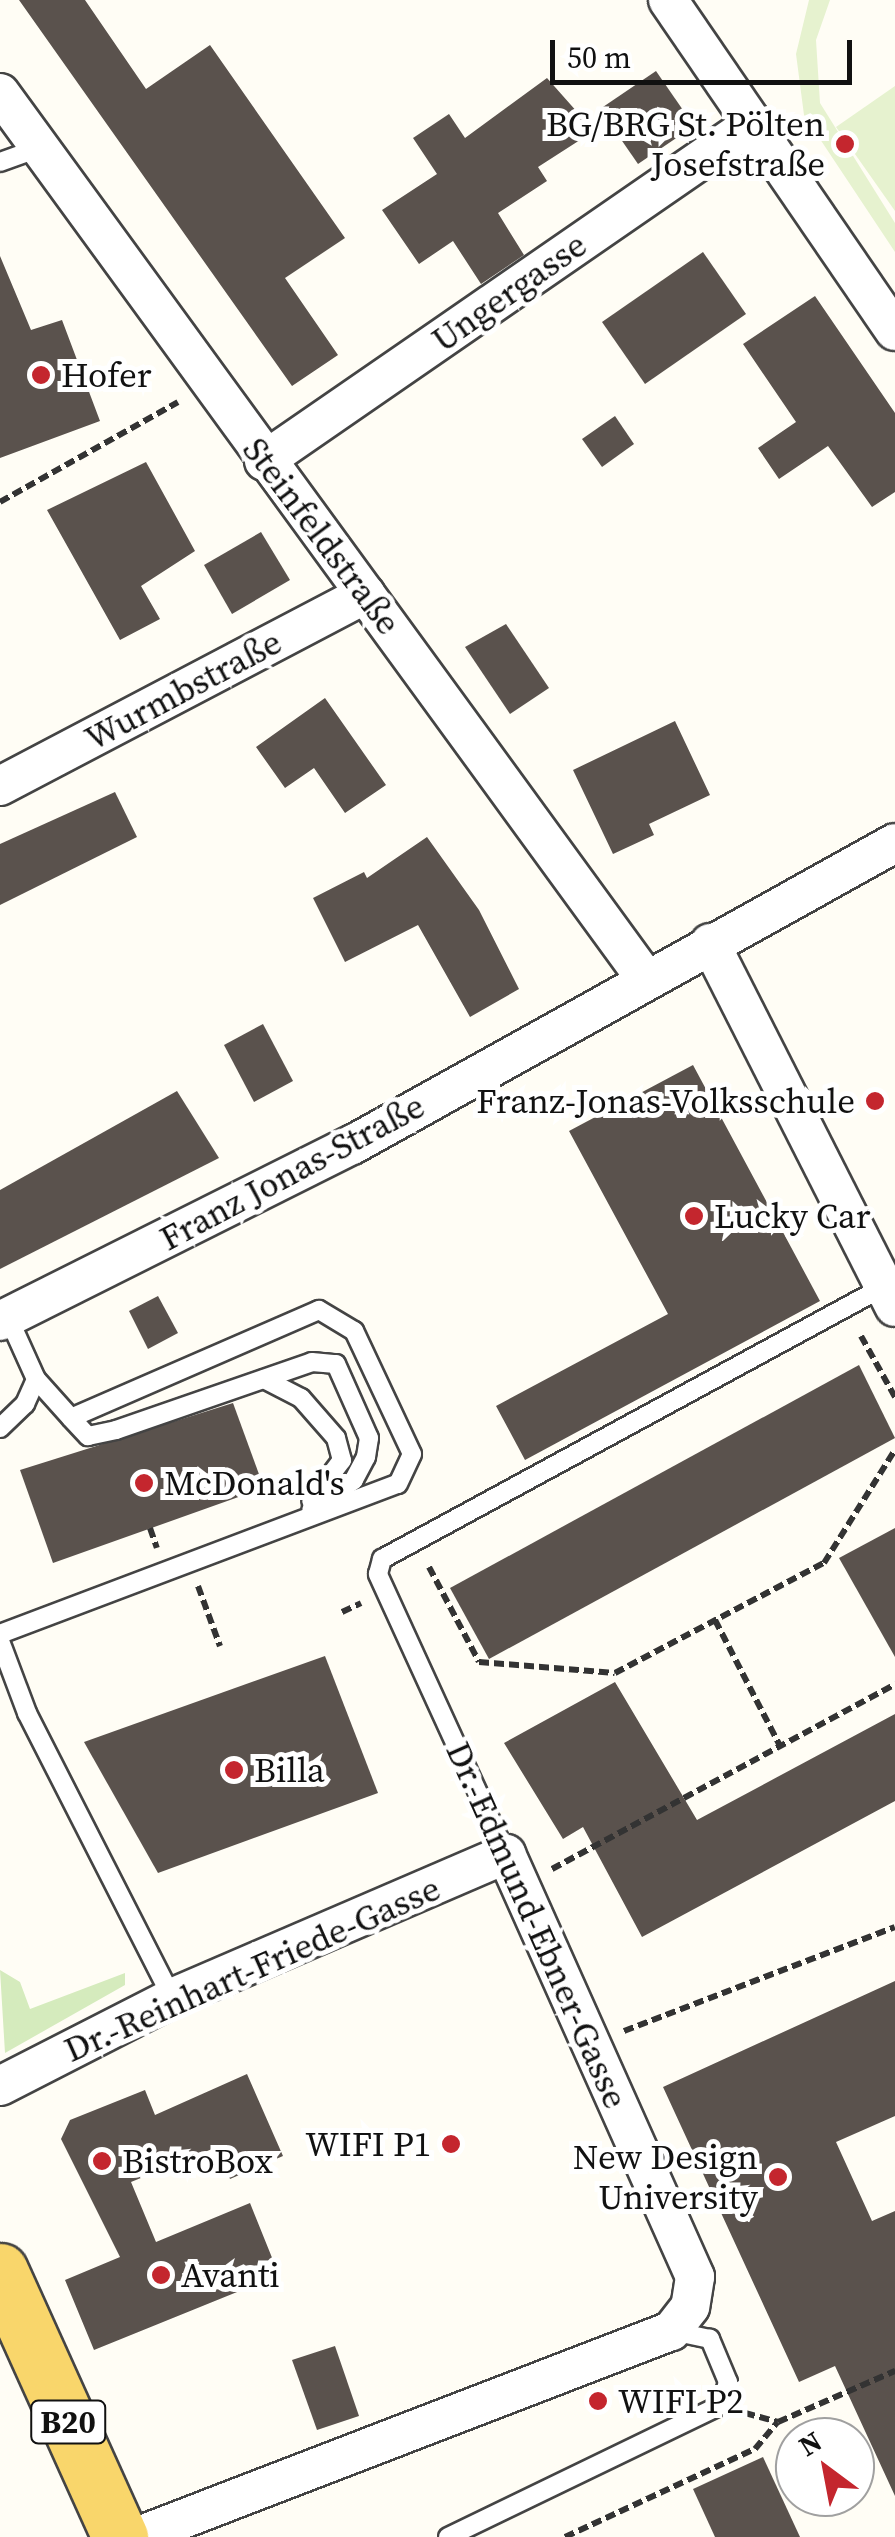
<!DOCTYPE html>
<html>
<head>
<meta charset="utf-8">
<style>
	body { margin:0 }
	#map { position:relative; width:895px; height:2537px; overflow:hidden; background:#fffdf5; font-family:"Source Serif 4",serif }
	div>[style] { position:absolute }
	.green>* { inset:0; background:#d5ebbd }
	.pitch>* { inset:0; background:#e6f2cf }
	.building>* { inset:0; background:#5a524d }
	.path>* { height:6px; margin-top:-3px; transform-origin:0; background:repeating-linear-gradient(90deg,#333 0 10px,transparent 0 15px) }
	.roads { filter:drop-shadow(2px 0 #444) drop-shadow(-2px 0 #444) drop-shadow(0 2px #444) drop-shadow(0 -2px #444) }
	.service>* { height:18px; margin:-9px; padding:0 9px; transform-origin:9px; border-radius:9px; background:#fff }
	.minor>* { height:38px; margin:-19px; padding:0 19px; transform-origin:19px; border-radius:19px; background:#fff }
	.primary>* { height:55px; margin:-27.5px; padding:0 27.5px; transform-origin:27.5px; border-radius:27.5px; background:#f9d66b }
	.dots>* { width:28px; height:28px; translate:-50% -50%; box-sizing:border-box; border:5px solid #fff; border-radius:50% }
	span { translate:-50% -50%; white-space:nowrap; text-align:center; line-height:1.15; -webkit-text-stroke:10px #fff; paint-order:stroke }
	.shield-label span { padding:2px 8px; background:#fff; border:2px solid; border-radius:8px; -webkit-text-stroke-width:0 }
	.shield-label { font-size:32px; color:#111; font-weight:700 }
	.poi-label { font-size:35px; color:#111 }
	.right { translate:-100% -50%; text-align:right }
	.left { translate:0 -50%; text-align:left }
	.street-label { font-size:35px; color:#111 }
	.north { position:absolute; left:775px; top:2417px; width:100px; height:100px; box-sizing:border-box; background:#fff; border:2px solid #a0a0a0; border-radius:50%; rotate:328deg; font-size:28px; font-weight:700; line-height:40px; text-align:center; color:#111 }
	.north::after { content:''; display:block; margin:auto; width:35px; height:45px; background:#c4262e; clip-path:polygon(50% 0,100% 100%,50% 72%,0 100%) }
	.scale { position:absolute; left:550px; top:40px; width:302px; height:45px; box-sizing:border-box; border:5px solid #111; border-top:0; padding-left:12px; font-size:30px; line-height:35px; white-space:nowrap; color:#111; -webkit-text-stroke:8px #fff; paint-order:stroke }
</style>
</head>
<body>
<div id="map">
	<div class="green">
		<i style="clip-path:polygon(0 1970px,20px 1982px,30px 2009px,125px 1973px,125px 1985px,5px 2053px)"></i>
	</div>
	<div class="pitch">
		<i style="clip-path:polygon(809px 0,830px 0,816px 40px,820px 103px,895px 223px,895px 252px,804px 115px,796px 54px)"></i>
		<i style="clip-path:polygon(895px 86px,895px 211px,836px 127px)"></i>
	</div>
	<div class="building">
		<i style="clip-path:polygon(19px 0,85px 0,146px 89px,210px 45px,345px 238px,285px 278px,338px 355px,292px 386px)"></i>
		<i style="clip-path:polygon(656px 71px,694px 126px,638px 164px,600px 109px)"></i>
		<i style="clip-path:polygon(547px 78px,594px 131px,538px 167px,547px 181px,498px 213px,524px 255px,481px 284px,453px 241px,419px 264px,382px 210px,437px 174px,413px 138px,449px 114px,465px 138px)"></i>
		<i style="clip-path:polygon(703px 252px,746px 314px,645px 384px,602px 322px)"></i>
		<i style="clip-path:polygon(0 256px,31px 330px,62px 320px,100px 421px,0 458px)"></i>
		<i style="clip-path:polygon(815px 296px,895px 413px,895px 492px,872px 507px,828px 446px,779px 479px,758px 448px,796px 422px,743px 344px)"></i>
		<i style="clip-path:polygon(615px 416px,634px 444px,602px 467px,582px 439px)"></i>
		<i style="clip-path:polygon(146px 462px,195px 551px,141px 586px,160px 619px,120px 640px,47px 510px)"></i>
		<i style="clip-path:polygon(261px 532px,290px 580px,232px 614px,204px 565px)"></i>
		<i style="clip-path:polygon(506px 624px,549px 688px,510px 714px,465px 647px)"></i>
		<i style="clip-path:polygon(325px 698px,386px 785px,345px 813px,314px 768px,285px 788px,256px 747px)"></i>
		<i style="clip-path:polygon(675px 721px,710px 795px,649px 824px,654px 835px,613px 854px,573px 770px)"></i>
		<i style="clip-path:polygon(115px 792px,137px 837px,0 905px,0 844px)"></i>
		<i style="clip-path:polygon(427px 837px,479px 910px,519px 989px,470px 1017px,418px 925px,345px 962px,313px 898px,364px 872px,367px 878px)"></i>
		<i style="clip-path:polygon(263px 1024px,293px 1081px,254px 1102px,224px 1045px)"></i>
		<i style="clip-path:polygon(693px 1065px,820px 1301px,525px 1460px,496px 1406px,668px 1314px,569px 1131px)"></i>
		<i style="clip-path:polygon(177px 1091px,219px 1158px,0 1269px,0 1190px)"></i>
		<i style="clip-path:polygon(158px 1296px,178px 1333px,148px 1349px,129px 1311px)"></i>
		<i style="clip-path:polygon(859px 1365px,895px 1438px,489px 1659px,450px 1588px)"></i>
		<i style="clip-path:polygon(233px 1403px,264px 1488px,53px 1563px,20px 1470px)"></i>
		<i style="clip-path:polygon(895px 1528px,895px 1657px,839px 1558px)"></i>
		<i style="clip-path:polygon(325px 1656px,378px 1793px,158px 1873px,84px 1742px)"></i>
		<i style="clip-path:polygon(615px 1682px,697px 1820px,895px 1714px,895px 1801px,642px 1937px,583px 1827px,563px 1839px,504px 1743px)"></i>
		<i style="clip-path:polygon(895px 1981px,895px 2116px,836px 2142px,872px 2221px,895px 2211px,895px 2496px,835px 2366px,799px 2382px,663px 2087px)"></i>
		<i style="clip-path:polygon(247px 2074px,283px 2156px,230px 2179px,217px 2147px,131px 2182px,156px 2242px,250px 2203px,279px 2275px,94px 2350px,65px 2280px,120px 2257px,61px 2139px,70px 2120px,145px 2090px,155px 2115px)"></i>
		<i style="clip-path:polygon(335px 2346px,359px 2416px,317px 2430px,292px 2360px)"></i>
		<i style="clip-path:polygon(763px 2457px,800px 2537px,715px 2537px,693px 2489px)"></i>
	</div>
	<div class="path">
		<i style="left:0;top:502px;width:204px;rotate:-29.3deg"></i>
		<i style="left:861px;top:1336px;width:70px;rotate:60.9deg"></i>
		<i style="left:150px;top:1528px;width:21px;rotate:71deg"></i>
		<i style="left:429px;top:1567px;width:107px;rotate:62.2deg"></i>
		<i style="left:479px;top:1662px;width:136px;rotate:4.6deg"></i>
		<i style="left:615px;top:1673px;width:236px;rotate:-27.8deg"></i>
		<i style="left:824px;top:1563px;width:133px;rotate:-57.9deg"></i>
		<i style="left:198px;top:1586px;width:64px;rotate:69.9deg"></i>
		<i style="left:342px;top:1612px;width:21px;rotate:-25deg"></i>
		<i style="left:715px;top:1620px;width:142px;rotate:62.7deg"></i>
		<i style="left:552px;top:1869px;width:390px;rotate:-28.3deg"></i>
		<i style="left:624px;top:2031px;width:290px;rotate:-21deg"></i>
		<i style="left:745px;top:2413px;width:34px;rotate:15deg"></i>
		<i style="left:565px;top:2537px;width:209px;rotate:-24.9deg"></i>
		<i style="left:755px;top:2449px;width:35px;rotate:-50deg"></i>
		<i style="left:778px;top:2422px;width:128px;rotate:-23.6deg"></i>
	</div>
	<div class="roads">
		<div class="service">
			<i style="left:0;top:162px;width:41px;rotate:-19.7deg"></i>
			<i style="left:264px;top:1379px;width:42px;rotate:27.2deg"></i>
			<i style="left:301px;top:1398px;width:53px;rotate:48.8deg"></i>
			<i style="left:336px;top:1438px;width:23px;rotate:75deg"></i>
			<i style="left:342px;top:1460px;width:51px;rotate:127.1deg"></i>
			<i style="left:71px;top:1418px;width:25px;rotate:47deg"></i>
			<i style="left:88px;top:1436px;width:29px;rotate:-12deg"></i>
			<i style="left:116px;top:1430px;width:207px;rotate:-19.1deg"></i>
			<i style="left:312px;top:1362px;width:24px;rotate:5deg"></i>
			<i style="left:336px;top:1364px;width:81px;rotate:66deg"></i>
			<i style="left:369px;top:1438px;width:19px;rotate:99deg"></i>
			<i style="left:366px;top:1457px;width:26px;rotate:118deg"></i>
			<i style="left:354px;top:1480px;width:52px;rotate:145.1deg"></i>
			<i style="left:0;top:1428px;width:35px;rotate:-44deg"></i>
			<i style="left:25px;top:1404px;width:27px;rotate:-66deg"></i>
			<i style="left:36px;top:1379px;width:68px;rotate:-114.3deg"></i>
			<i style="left:0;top:1634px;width:425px;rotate:-20.7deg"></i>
			<i style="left:398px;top:1484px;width:33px;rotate:-65deg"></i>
			<i style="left:412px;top:1454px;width:136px;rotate:-115.2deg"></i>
			<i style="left:354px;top:1331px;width:41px;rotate:-149deg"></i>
			<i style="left:319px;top:1310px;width:270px;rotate:156.5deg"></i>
			<i style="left:71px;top:1418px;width:52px;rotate:-131.9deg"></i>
			<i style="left:0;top:1641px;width:77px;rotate:69.4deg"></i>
			<i style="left:27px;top:1713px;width:320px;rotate:63deg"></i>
			<i style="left:506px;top:1854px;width:308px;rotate:-114.6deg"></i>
			<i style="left:378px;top:1574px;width:16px;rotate:-75deg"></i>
			<i style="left:382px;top:1559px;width:572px;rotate:-28.49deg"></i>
			<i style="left:448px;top:2537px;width:303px;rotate:-25.8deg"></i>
			<i style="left:721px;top:2405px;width:24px;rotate:-73deg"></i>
			<i style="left:728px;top:2382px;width:47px;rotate:-112.7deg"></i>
			<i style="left:710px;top:2339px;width:40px;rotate:-168deg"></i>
		</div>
		<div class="minor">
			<i style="left:668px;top:0;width:401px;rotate:55.6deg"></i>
			<i style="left:0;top:93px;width:1095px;rotate:53.91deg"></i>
			<i style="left:264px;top:461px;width:595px;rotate:-34.6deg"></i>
			<i style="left:0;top:786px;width:413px;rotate:-27.7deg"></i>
			<i style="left:710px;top:943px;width:408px;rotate:63.1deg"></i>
			<i style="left:0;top:1321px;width:394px;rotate:-26.6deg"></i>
			<i style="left:352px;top:1145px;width:621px;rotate:-29.08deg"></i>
			<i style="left:0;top:2086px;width:193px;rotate:-27.1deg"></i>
			<i style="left:172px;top:1998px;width:364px;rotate:-23.3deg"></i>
			<i style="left:506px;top:1854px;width:463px;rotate:65.9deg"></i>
			<i style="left:695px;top:2277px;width:30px;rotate:99deg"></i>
			<i style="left:690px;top:2307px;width:31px;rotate:128deg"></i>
			<i style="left:671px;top:2331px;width:573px;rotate:158.94deg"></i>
		</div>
		<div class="primary">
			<i style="left:0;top:2271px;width:292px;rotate:65.7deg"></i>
		</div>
	</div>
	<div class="dots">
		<i style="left:845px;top:144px;background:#c4262e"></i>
		<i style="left:41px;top:375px;background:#c4262e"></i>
		<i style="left:875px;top:1101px;background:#c4262e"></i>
		<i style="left:694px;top:1216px;background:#c4262e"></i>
		<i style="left:144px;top:1483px;background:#c4262e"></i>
		<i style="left:234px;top:1770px;background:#c4262e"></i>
		<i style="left:451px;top:2144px;background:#c4262e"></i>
		<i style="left:102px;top:2161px;background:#c4262e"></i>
		<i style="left:778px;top:2177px;background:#c4262e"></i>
		<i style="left:161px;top:2275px;background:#c4262e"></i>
		<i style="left:598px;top:2401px;background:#c4262e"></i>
	</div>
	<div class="shield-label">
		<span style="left:68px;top:2422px">B20</span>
	</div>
	<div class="poi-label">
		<span class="right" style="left:825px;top:144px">BG/BRG St. Pölten<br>Josefstraße</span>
		<span class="left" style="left:61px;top:375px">Hofer</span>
		<span class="right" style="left:855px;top:1101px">Franz-Jonas-Volksschule</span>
		<span class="left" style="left:714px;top:1216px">Lucky Car</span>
		<span class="left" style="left:164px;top:1483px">McDonald's</span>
		<span class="left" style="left:254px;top:1770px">Billa</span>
		<span class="right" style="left:431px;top:2144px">WIFI P1</span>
		<span class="right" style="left:758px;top:2177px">New Design<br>University</span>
		<span class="left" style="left:122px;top:2161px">BistroBox</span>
		<span class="left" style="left:181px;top:2275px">Avanti</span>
		<span class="left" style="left:618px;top:2401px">WIFI P2</span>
	</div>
	<div class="street-label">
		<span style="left:509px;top:292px;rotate:-35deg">Ungergasse</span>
		<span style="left:322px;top:536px;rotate:53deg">Steinfeldstraße</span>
		<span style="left:183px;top:690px;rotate:-28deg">Wurmbstraße</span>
		<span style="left:292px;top:1172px;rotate:-28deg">Franz Jonas-Straße</span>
		<span style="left:537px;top:1925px;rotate:66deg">Dr.-Edmund-Ebner-Gasse</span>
		<span style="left:252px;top:1969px;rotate:-24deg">Dr.-Reinhart-Friede-Gasse</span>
	</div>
	<div class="north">N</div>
	<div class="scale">50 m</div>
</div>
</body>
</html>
